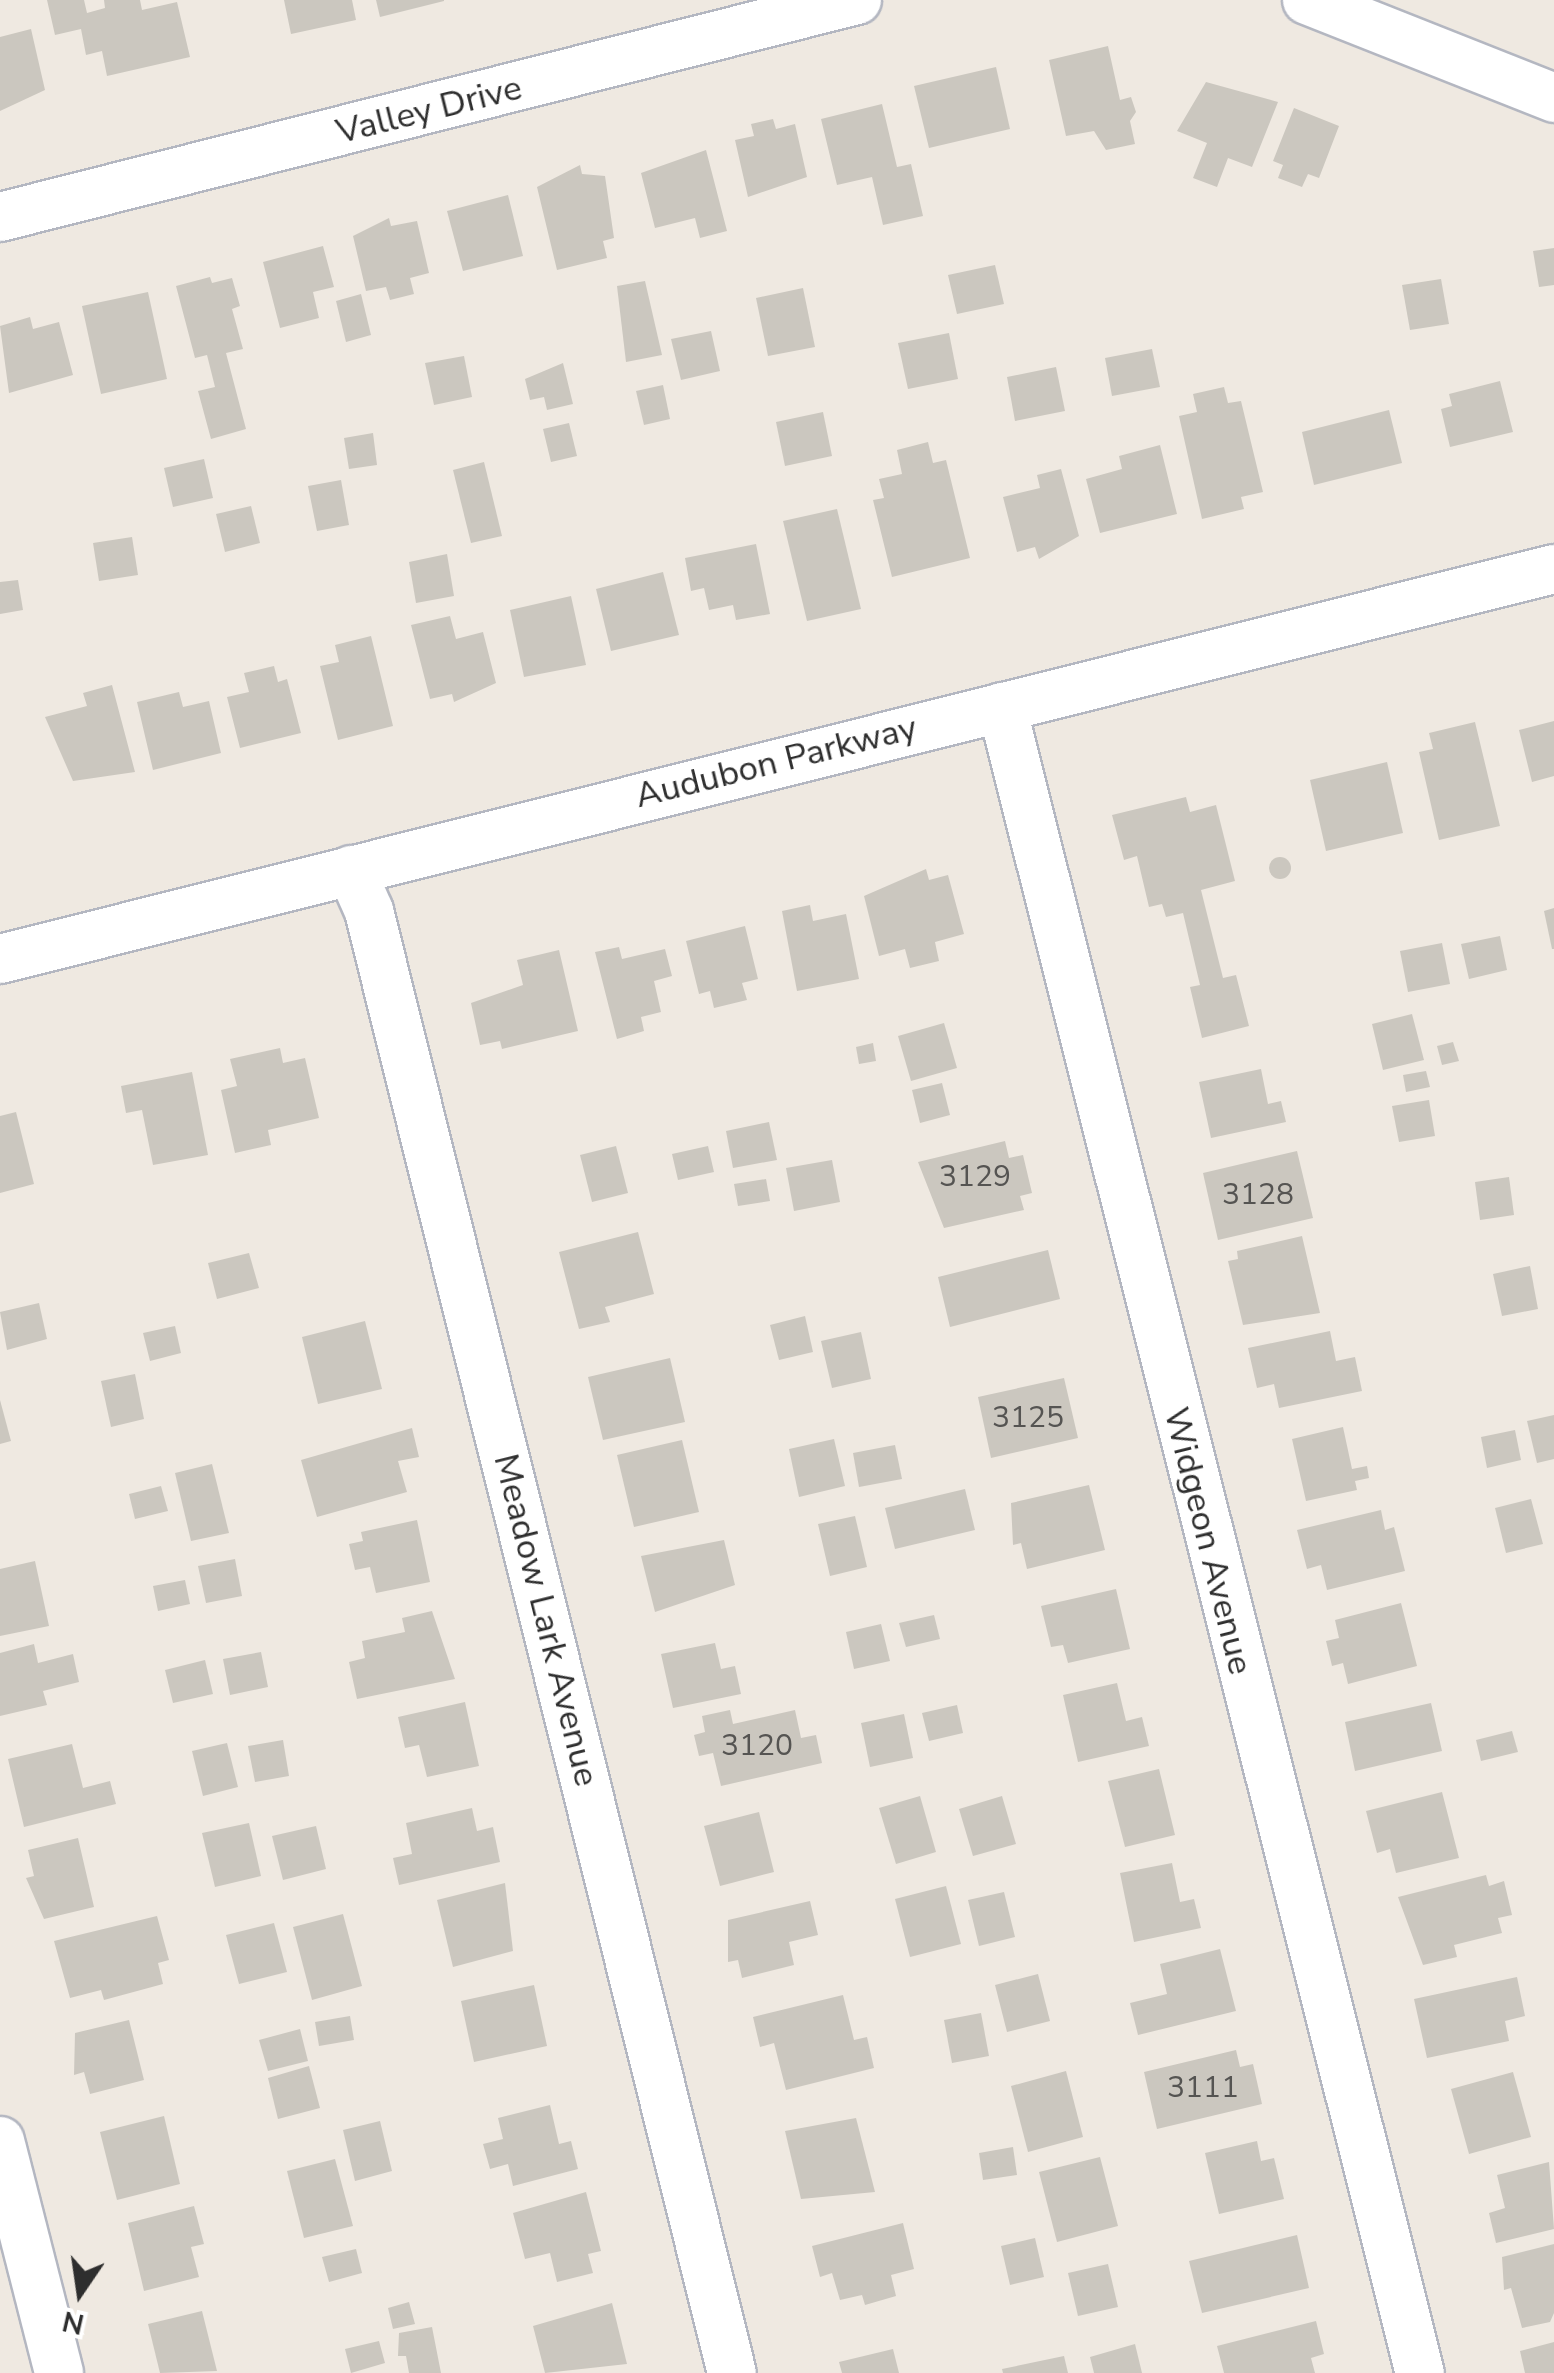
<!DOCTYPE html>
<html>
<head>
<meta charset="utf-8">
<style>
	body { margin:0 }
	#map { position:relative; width:1554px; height:2373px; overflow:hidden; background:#efe9e1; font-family:"Nunito Sans",sans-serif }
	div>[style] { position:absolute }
	.building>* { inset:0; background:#cbc7bf }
	.round { border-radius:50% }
	.roads { filter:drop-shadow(2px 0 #b4b7c1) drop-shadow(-2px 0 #b4b7c1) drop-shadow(0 2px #b4b7c1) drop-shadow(0 -2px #b4b7c1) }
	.minor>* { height:48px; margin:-24px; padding:0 24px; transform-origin:24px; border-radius:24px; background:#fff }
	span { translate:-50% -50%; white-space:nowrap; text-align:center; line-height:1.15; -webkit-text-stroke:8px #fff; paint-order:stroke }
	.number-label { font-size:30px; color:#555452 }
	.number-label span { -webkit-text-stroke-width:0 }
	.street-label { font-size:35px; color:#2e2e2e }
	.north { position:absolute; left:30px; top:2243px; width:100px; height:100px; -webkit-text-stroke:8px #fff; paint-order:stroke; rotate:193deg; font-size:28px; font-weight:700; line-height:40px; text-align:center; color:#2e2e2e }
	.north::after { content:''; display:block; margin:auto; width:35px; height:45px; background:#2e2e2e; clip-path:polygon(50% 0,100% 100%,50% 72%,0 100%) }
</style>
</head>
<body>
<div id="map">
	<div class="building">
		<i style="clip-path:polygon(47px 0,84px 0,87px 13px,105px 8px,104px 0,140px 0,142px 10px,177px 2px,190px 57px,107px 76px,102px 51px,86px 55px,81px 29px,55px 35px)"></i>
		<i style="clip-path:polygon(284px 0,352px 0,356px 20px,291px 34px)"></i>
		<i style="clip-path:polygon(376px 0,444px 0,444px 1px,380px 17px)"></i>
		<i style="clip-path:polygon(31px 29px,45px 90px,0 111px,0 37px)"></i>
		<i style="clip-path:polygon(1108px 46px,1120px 100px,1131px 97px,1136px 112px,1130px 121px,1135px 144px,1106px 150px,1094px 131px,1066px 136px,1049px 60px)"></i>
		<i style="clip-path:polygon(996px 67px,1010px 129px,929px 148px,914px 86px)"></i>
		<i style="clip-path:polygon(1206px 82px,1278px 102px,1252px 167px,1228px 158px,1217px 187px,1193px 178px,1207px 143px,1177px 131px)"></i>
		<i style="clip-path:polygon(882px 104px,897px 167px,911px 164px,923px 216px,883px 225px,872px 177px,837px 185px,821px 119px)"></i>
		<i style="clip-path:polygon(1294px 108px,1339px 126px,1319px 178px,1308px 174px,1302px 187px,1278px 178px,1283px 165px,1273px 161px)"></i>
		<i style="clip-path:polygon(773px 119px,776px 129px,795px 124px,807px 177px,748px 197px,735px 140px,754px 136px,751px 124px)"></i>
		<i style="clip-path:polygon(706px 150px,727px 231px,700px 238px,695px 218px,655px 228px,641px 173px)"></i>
		<i style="clip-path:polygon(580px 165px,582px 174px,605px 176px,614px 238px,603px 241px,607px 258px,557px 270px,537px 187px)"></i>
		<i style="clip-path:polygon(508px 195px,523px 256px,463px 271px,447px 211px)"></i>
		<i style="clip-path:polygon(389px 218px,391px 226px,417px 221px,429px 273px,410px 278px,414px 294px,390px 300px,386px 287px,366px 291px,353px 236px)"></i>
		<i style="clip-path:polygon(323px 246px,334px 287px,313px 292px,319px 318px,280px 328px,263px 262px)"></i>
		<i style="clip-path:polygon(1554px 248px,1554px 285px,1539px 287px,1533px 251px)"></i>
		<i style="clip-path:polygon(995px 265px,1004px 304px,957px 314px,948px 275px)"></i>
		<i style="clip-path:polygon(210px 277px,212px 283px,232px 278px,240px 306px,232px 309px,243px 349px,226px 353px,246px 429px,211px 439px,198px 391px,215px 387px,207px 355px,195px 358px,176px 286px)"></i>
		<i style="clip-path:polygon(1441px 279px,1449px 324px,1410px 330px,1402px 285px)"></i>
		<i style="clip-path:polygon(645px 281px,662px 355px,626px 362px,617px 286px)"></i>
		<i style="clip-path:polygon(803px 288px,815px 347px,768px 356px,756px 298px)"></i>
		<i style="clip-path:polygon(148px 292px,167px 379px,101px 394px,82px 306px)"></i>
		<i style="clip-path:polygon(361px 294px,371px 335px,346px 342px,336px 301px)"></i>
		<i style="clip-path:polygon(30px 317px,33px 329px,59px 322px,73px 375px,9px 393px,0 326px)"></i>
		<i style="clip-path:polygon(711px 331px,720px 371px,681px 380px,671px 339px)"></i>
		<i style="clip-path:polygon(949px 333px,958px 379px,908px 389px,898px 343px)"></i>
		<i style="clip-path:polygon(1152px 349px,1160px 387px,1112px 396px,1105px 358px)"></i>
		<i style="clip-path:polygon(464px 356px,472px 397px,434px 405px,425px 363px)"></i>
		<i style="clip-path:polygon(563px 363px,573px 404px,547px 410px,544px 397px,530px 400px,525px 379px)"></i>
		<i style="clip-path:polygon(1056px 367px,1065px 411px,1015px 421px,1007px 377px)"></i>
		<i style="clip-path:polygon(1500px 381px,1513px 432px,1450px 447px,1441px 409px,1452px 406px,1449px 394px)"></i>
		<i style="clip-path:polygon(663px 385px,670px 419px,644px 425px,636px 391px)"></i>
		<i style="clip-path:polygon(1224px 387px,1228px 403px,1241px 401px,1263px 492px,1241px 497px,1244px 509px,1202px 519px,1179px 416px,1197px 412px,1193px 394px)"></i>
		<i style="clip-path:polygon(1389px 410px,1402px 463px,1314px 485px,1302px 432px)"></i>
		<i style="clip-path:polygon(823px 412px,832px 456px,785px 466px,776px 422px)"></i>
		<i style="clip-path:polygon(569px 423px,577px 456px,551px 462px,543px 429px)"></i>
		<i style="clip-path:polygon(373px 433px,377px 465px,349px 469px,344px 438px)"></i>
		<i style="clip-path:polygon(928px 442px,933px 463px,946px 460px,970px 558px,892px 577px,873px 500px,884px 498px,879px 479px,902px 474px,897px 450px)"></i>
		<i style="clip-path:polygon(1160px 445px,1177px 514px,1100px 533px,1086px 479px,1122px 469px,1119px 456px)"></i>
		<i style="clip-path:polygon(204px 459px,213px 498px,173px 507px,164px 468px)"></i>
		<i style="clip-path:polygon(484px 462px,502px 536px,471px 543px,453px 470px)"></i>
		<i style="clip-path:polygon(1061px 469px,1079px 536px,1039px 559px,1035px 547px,1017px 552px,1003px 497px,1040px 488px,1037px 475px)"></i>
		<i style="clip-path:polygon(341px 480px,349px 525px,317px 531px,308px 486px)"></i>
		<i style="clip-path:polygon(251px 506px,260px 543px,225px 552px,216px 514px)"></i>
		<i style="clip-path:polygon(837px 509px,861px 609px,807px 621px,783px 521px)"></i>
		<i style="clip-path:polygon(132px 537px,138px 575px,99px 581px,93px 543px)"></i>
		<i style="clip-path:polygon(756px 544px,770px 614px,736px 620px,733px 605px,709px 610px,704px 588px,691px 591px,685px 558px)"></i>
		<i style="clip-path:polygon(447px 554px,454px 596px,416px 603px,409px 562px)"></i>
		<i style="clip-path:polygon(663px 572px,679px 635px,611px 651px,596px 589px)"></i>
		<i style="clip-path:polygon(18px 580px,23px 610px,0 614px,0 582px)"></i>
		<i style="clip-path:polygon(571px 596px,586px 665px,524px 677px,510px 610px)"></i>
		<i style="clip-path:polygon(450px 616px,456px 639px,483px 632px,496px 683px,454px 702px,452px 694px,430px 699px,411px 625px)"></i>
		<i style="clip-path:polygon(371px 636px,393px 726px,338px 740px,320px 666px,339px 662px,335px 645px)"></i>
		<i style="clip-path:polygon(274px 666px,278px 682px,287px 679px,301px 733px,240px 748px,227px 697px,249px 692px,244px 673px)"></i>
		<i style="clip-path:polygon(112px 685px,135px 772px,73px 781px,45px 717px,87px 706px,83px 693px)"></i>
		<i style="clip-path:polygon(179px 692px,183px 707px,209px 701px,221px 753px,153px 770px,137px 702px)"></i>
		<i style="clip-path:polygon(1554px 721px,1554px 776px,1532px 782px,1519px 730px)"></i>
		<i style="clip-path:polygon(1475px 722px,1500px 826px,1439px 840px,1419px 752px,1433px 749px,1429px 733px)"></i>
		<i style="clip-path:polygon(1387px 762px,1403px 833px,1326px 851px,1310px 780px)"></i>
		<i style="clip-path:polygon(1186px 797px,1190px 812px,1216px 805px,1235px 881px,1201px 890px,1223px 978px,1236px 975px,1249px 1026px,1202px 1038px,1190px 987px,1200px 985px,1183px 913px,1166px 917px,1162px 904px,1149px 907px,1137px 856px,1124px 860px,1112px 815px)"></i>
		<i class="round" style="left:1269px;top:857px;width:22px;height:22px"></i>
		<i style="clip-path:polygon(926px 869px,929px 880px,948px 875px,964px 934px,935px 942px,939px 961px,910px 968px,905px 949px,879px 956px,864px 896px)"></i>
		<i style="clip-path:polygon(810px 905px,813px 921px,846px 914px,859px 979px,797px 991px,782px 911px)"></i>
		<i style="clip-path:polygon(1554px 908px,1554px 949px,1552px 949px,1544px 911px)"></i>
		<i style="clip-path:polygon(745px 926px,758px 979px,742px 983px,747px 1000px,714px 1008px,710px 991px,699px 994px,686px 941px)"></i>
		<i style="clip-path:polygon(1500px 936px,1507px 970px,1469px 979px,1461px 944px)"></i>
		<i style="clip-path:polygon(1442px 943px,1450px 984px,1408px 992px,1400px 951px)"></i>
		<i style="clip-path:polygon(619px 947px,622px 959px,665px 949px,672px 976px,654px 981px,661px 1012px,641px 1017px,644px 1031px,617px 1039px,595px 952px)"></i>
		<i style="clip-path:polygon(559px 950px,578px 1031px,502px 1049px,500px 1041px,480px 1045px,471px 1003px,523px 985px,517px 960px)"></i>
		<i style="clip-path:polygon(1412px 1014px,1424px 1060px,1383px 1070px,1372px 1024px)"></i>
		<i style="clip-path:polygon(944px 1023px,957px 1068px,911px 1081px,898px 1036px)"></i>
		<i style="clip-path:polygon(1453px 1042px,1459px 1061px,1442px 1065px,1437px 1046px)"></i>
		<i style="clip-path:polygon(873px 1043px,876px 1061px,859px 1064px,856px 1047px)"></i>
		<i style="clip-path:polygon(280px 1048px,283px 1063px,305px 1058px,319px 1118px,268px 1130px,271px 1145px,235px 1153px,221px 1090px,237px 1086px,230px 1059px)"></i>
		<i style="clip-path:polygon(1261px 1069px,1268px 1104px,1281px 1101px,1286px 1122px,1211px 1138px,1199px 1082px)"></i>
		<i style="clip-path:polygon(1426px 1071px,1430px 1087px,1406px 1092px,1403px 1075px)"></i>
		<i style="clip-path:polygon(192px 1072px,208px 1155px,153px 1165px,142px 1110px,126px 1113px,121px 1086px)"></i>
		<i style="clip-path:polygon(942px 1083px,950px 1115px,920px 1123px,912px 1090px)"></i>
		<i style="clip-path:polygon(1429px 1100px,1435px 1136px,1399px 1142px,1392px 1106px)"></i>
		<i style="clip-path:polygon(16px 1112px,34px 1184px,0 1193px,0 1116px)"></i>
		<i style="clip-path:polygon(769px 1122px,777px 1160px,733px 1168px,726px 1131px)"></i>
		<i style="clip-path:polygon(1005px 1141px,1009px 1158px,1023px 1155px,1032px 1193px,1020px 1196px,1024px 1210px,944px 1228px,918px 1162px)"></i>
		<i style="clip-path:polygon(616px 1146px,628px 1193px,592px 1202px,580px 1155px)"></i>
		<i style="clip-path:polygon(708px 1146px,714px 1172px,678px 1180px,672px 1154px)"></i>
		<i style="clip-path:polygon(1297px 1151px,1313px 1218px,1218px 1240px,1203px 1173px)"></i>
		<i style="clip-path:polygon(832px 1160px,840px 1202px,794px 1211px,786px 1168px)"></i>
		<i style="clip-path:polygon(1509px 1177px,1514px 1215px,1480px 1220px,1475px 1182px)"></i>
		<i style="clip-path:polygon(766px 1179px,770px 1201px,738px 1206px,734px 1184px)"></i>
		<i style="clip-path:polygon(638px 1232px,654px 1294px,605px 1307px,610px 1322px,579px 1329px,559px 1252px)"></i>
		<i style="clip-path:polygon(1302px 1236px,1320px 1313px,1243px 1325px,1228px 1261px,1238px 1259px,1237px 1251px)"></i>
		<i style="clip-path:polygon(1048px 1250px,1060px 1299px,950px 1327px,938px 1277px)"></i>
		<i style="clip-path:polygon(249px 1253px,259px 1288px,217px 1299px,208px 1263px)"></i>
		<i style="clip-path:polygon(1530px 1266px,1538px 1309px,1502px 1316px,1493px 1274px)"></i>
		<i style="clip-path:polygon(39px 1303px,47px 1339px,7px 1350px,0 1312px)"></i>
		<i style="clip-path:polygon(805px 1316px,813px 1352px,779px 1360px,770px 1325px)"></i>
		<i style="clip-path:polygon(365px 1321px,382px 1389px,318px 1404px,302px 1337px)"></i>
		<i style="clip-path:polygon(175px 1326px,181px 1353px,150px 1361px,143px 1333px)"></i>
		<i style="clip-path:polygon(1330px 1331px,1336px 1361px,1355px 1357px,1362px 1391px,1279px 1408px,1274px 1384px,1257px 1388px,1248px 1348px)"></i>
		<i style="clip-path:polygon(861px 1332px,871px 1379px,832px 1388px,821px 1341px)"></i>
		<i style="clip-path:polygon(670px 1358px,685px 1422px,603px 1440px,588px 1377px)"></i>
		<i style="clip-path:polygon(135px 1374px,144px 1419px,111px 1427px,101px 1381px)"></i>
		<i style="clip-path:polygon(1064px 1378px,1078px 1438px,991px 1458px,978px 1397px)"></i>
		<i style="clip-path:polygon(0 1400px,11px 1441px,0 1444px)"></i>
		<i style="clip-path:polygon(1554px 1415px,1554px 1459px,1537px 1463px,1527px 1421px)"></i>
		<i style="clip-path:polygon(1343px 1427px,1352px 1469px,1367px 1466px,1369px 1478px,1355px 1481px,1357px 1490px,1306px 1501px,1292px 1439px)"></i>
		<i style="clip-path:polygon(412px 1428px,419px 1457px,398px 1461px,407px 1492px,317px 1517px,301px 1460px)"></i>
		<i style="clip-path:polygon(1515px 1430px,1521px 1460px,1487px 1468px,1481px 1437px)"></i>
		<i style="clip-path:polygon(834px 1439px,845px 1486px,799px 1497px,789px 1449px)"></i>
		<i style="clip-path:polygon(682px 1440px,699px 1512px,634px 1527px,617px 1455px)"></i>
		<i style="clip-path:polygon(895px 1445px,902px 1479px,859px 1487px,853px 1453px)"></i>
		<i style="clip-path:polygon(212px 1464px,229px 1533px,191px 1541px,175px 1473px)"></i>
		<i style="clip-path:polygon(1089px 1485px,1105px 1550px,1027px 1569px,1021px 1543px,1013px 1545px,1011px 1503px)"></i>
		<i style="clip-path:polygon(161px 1486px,168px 1511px,135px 1519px,129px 1494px)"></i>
		<i style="clip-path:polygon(965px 1489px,975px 1530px,895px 1549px,885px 1508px)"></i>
		<i style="clip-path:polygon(1531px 1499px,1543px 1544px,1506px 1553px,1495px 1508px)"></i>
		<i style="clip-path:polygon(1381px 1510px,1385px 1530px,1394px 1527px,1405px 1571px,1327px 1590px,1321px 1565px,1307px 1569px,1297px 1530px)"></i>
		<i style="clip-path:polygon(855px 1516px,867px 1567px,830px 1576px,818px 1524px)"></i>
		<i style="clip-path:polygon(417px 1520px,430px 1582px,376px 1593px,370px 1567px,355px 1570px,349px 1544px,363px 1541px,361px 1532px)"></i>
		<i style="clip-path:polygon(724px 1540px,735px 1585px,655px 1612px,641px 1556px)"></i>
		<i style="clip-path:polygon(235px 1559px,242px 1596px,206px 1603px,198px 1566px)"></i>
		<i style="clip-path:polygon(35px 1561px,49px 1626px,0 1636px,0 1569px)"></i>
		<i style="clip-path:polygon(185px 1580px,190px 1604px,158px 1611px,153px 1586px)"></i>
		<i style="clip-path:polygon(1116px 1589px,1130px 1649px,1068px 1663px,1063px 1645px,1051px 1647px,1041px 1606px)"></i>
		<i style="clip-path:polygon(1401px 1603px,1417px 1666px,1348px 1684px,1343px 1663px,1332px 1666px,1326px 1641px,1339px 1638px,1335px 1620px)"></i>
		<i style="clip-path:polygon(432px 1611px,455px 1679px,357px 1699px,349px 1662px,365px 1658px,362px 1641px,405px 1632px,402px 1618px)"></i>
		<i style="clip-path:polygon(934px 1615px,940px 1639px,906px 1647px,899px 1623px)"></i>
		<i style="clip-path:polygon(881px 1624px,890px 1661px,854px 1669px,846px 1632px)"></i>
		<i style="clip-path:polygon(715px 1643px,721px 1669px,735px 1666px,741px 1694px,673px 1708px,661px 1654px)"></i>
		<i style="clip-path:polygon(34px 1644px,38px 1663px,73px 1654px,79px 1682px,43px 1691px,47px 1705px,0 1716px,0 1653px)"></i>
		<i style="clip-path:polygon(261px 1652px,268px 1687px,230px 1695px,223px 1659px)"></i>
		<i style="clip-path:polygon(205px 1660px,213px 1694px,173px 1703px,165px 1670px)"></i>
		<i style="clip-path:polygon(1117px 1683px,1126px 1721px,1142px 1717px,1149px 1746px,1078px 1762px,1063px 1695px)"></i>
		<i style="clip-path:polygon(465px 1702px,479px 1766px,427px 1777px,419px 1745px,405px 1748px,398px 1717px)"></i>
		<i style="clip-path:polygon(1431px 1703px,1442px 1751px,1355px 1771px,1345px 1722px)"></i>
		<i style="clip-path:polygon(957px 1705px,963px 1733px,929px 1741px,922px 1713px)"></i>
		<i style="clip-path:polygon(730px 1710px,733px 1724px,795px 1710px,801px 1738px,816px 1735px,822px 1763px,721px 1786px,713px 1753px,699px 1756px,694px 1735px,705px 1732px,702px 1716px)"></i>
		<i style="clip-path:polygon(904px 1714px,913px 1758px,870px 1767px,861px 1723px)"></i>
		<i style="clip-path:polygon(1512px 1731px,1518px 1752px,1481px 1761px,1476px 1740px)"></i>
		<i style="clip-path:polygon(283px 1740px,289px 1776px,255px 1782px,248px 1746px)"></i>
		<i style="clip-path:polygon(227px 1743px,238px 1787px,203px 1796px,192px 1751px)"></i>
		<i style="clip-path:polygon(72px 1744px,83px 1788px,110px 1781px,116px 1804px,24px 1827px,8px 1759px)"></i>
		<i style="clip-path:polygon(1159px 1769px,1175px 1835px,1125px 1847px,1108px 1781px)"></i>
		<i style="clip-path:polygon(1442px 1792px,1459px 1858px,1396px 1873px,1390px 1849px,1377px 1853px,1366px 1811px)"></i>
		<i style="clip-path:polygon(920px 1796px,936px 1852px,896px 1864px,879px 1808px)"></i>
		<i style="clip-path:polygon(1002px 1796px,1016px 1844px,973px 1856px,959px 1809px)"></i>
		<i style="clip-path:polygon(472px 1808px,477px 1831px,493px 1827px,500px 1862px,399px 1885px,393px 1858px,412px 1854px,406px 1823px)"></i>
		<i style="clip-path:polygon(759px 1812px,774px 1872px,720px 1886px,704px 1826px)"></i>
		<i style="clip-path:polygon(249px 1823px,261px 1876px,215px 1887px,202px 1833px)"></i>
		<i style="clip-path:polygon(316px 1826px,326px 1869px,283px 1880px,272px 1836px)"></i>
		<i style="clip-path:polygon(78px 1838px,94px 1907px,44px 1919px,26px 1878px,34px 1876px,28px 1850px)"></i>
		<i style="clip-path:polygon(1172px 1863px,1180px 1902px,1194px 1899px,1201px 1928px,1134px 1942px,1120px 1873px)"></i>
		<i style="clip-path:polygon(1486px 1875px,1489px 1886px,1504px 1881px,1512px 1915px,1498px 1918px,1502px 1933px,1454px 1945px,1457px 1957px,1423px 1965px,1398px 1897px)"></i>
		<i style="clip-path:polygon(505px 1883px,513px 1951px,453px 1967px,437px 1900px)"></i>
		<i style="clip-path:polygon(946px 1886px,961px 1944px,910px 1957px,895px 1899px)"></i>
		<i style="clip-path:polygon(1004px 1892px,1015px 1937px,979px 1946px,968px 1900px)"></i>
		<i style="clip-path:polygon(810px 1901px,818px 1935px,789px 1942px,794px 1965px,742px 1978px,738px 1960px,728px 1962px,728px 1920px)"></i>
		<i style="clip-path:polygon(343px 1914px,362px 1986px,312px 2000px,293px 1927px)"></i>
		<i style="clip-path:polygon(157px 1916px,169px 1960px,158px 1963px,163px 1984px,104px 2000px,101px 1990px,70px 1998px,54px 1941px)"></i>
		<i style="clip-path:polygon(274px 1923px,287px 1972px,239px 1984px,226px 1935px)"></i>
		<i style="clip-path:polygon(1220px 1949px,1236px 2011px,1138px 2035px,1130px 2003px,1167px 1994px,1160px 1964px)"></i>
		<i style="clip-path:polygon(1038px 1974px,1050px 2021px,1007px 2032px,995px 1985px)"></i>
		<i style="clip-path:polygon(1517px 1977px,1525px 2016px,1505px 2021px,1509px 2041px,1427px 2058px,1414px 1999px)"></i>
		<i style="clip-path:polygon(534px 1985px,547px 2046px,474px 2062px,461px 2001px)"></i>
		<i style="clip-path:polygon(843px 1995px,854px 2040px,867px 2037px,874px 2068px,786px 2090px,774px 2043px,760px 2047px,753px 2017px)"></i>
		<i style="clip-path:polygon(981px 2013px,989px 2056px,952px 2063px,944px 2020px)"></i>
		<i style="clip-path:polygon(350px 2016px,354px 2040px,319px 2046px,315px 2022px)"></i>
		<i style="clip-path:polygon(129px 2020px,144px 2080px,90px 2094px,84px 2072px,74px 2075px,75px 2033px)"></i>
		<i style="clip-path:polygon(300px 2029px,308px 2061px,268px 2071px,259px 2040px)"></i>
		<i style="clip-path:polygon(1236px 2050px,1240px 2067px,1253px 2064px,1262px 2104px,1157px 2129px,1144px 2072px)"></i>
		<i style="clip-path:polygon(309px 2066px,320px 2108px,278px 2119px,268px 2078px)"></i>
		<i style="clip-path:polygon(1066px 2071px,1083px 2137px,1028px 2152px,1011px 2086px)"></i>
		<i style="clip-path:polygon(1513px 2072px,1531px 2137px,1469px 2154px,1451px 2089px)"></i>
		<i style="clip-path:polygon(550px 2105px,559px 2144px,571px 2141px,578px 2169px,513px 2186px,508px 2164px,490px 2169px,483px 2144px,503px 2139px,498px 2118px)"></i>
		<i style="clip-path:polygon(164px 2116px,180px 2184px,117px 2200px,100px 2132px)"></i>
		<i style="clip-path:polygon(856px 2118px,875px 2192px,801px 2199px,785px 2131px)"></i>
		<i style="clip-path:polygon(380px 2121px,392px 2171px,355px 2181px,343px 2130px)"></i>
		<i style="clip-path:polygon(1257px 2141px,1261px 2161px,1274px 2158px,1284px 2199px,1219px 2214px,1205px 2153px)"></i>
		<i style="clip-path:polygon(1013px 2147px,1017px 2175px,983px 2180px,979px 2153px)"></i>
		<i style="clip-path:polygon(1100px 2157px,1118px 2226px,1057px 2242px,1039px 2172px)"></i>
		<i style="clip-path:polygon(335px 2159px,353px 2226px,304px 2238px,287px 2171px)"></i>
		<i style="clip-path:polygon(1549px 2162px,1554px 2229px,1496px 2243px,1489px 2213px,1505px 2208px,1497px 2175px)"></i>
		<i style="clip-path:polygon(586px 2192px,601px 2251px,588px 2254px,593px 2273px,557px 2282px,550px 2253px,525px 2259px,513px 2213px)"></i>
		<i style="clip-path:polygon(194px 2206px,204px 2244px,191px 2247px,199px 2277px,144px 2291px,128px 2223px)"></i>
		<i style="clip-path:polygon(903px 2223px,914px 2269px,891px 2275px,896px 2296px,865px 2305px,862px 2295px,840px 2300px,832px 2273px,820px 2277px,812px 2246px)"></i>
		<i style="clip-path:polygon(1297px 2235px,1309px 2288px,1202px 2313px,1189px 2261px)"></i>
		<i style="clip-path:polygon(1035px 2238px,1044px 2277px,1010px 2285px,1001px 2246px)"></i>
		<i style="clip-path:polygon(1554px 2244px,1554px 2313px,1550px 2322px,1522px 2328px,1511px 2288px,1504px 2290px,1502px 2257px)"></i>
		<i style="clip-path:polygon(356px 2249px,362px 2273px,329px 2282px,322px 2257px)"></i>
		<i style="clip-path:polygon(1108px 2264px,1118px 2307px,1078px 2316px,1068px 2273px)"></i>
		<i style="clip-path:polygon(409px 2302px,415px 2324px,393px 2329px,388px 2308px)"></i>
		<i style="clip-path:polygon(612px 2303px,627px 2364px,545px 2373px,533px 2326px)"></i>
		<i style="clip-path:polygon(202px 2311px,217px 2371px,160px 2373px,148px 2324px)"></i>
		<i style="clip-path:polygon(1316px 2321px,1324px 2354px,1311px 2358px,1315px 2373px,1224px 2373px,1217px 2346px)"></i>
		<i style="clip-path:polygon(432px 2327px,441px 2373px,409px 2373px,406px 2356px,398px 2356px,399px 2333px)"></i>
		<i style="clip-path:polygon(379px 2341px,385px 2363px,351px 2373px,345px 2349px)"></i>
		<i style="clip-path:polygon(1554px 2342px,1554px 2373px,1525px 2373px,1520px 2351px)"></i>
		<i style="clip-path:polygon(1135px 2344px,1142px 2373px,1094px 2373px,1090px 2357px)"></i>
		<i style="clip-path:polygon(893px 2349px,899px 2373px,842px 2373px,839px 2362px)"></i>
		<i style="clip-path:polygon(1064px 2356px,1068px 2373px,1003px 2373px,1002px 2369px)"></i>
	</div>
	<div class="roads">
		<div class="minor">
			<i style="left:1307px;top:0;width:266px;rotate:21.6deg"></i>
			<i style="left:0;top:217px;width:884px;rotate:-14.21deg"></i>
			<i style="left:1002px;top:707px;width:1718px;rotate:75.92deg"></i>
			<i style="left:351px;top:870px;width:45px;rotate:66.3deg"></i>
			<i style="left:369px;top:911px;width:1506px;rotate:76.06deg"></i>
			<i style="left:0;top:959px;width:1602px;rotate:-14.09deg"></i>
			<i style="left:0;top:2141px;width:239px;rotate:75.7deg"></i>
		</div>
	</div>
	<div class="number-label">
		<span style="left:975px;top:1177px">3129</span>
		<span style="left:1258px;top:1195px">3128</span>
		<span style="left:1028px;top:1418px">3125</span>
		<span style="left:757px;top:1746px">3120</span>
		<span style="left:1203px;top:2088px">3111</span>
	</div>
	<div class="street-label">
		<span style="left:429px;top:110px;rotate:-14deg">Valley Drive</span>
		<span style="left:776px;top:762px;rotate:-14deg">Audubon Parkway</span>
		<span style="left:1208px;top:1541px;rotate:76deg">Widgeon Avenue</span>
		<span style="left:546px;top:1620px;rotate:76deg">Meadow Lark Avenue</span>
	</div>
	<div class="north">N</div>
</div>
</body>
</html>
